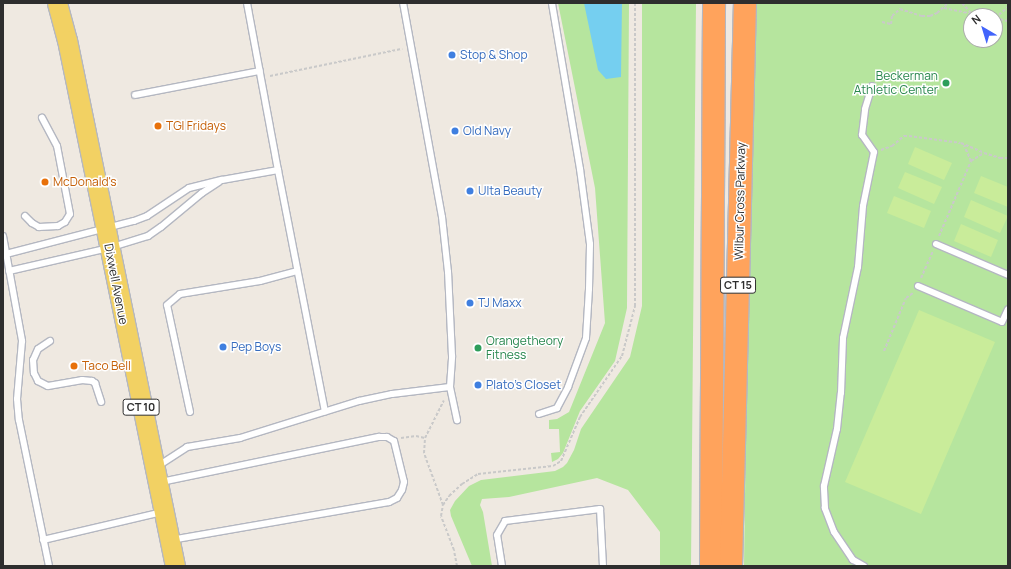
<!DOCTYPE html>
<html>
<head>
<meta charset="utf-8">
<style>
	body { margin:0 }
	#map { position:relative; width:1011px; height:569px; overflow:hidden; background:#efe9e1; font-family:Manrope,sans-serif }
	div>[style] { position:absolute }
	.green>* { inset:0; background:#b6e59e }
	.pitch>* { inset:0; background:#c9ec9a }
	.water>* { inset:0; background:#75cff0 }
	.path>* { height:2px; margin-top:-1px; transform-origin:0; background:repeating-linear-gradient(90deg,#c9c9c9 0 3px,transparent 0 5px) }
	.roads { filter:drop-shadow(1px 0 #b4b7c1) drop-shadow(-1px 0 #b4b7c1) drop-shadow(0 1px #b4b7c1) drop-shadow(0 -1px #b4b7c1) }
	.lane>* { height:6px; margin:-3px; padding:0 3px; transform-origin:3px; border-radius:3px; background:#fff }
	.primary>* { height:19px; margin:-9.5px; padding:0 9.5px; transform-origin:9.5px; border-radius:9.5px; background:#f2d163 }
	.highway>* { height:22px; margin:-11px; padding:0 11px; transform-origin:11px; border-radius:11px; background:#ffa35c }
	.dots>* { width:11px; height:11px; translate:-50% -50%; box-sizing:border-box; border:2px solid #fff; border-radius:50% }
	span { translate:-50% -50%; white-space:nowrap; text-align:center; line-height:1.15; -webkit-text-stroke:3px #fff; paint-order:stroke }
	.shield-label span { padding:1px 3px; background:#fff; border:1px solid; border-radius:3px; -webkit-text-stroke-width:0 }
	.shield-label { font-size:11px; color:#2e2e2e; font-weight:700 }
	.shop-label { font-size:12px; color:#366cbe }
	.left { translate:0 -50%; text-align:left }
	.leisure-label { font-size:12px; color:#27864d }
	.right { translate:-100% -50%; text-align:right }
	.food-label { font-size:12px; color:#c56008 }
	.street-label { font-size:12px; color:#2e2e2e }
	.frame { position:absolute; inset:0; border:4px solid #2e2e2e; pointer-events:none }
	.north { position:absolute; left:963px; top:8px; width:40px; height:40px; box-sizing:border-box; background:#fff; border:1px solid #ababab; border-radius:50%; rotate:322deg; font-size:11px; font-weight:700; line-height:16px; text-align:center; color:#2e2e2e }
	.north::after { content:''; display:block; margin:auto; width:14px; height:18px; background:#4264fb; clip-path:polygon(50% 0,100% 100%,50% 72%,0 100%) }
</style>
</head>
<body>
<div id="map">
	<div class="green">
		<i style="clip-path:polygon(558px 3px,629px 3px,627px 308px,615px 361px,580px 411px,563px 453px,558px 459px,552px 462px,551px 453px,560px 452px,559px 429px,549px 429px,549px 420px,557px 419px,569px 412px,605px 323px,595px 188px)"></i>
		<i style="clip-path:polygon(642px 3px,696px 3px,691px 566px,660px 566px,660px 532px,628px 490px,597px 478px,509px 497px,482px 499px,480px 505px,483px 512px,492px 566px,472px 566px,451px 516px,450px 510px,455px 501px,469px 486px,481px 480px,555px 471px,563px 467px,567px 463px,574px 450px,581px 429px,630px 357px,642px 306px)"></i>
		<i style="clip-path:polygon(evenodd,752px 3px,1008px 3px,1008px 566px,744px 566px,752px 3px,971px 16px,995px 16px,995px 40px,971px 40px,971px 16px)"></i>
	</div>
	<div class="pitch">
		<i style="clip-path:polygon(915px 147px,952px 163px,944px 180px,908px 164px)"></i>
		<i style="clip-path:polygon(905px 172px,942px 187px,934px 204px,898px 188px)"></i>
		<i style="clip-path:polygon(981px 176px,1008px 187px,1008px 207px,974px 193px)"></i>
		<i style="clip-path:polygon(894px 196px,931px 211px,924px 228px,887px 213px)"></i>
		<i style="clip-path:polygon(971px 200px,1008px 216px,1000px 233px,964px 217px)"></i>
		<i style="clip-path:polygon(961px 224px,998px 240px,991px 257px,954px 241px)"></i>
		<i style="clip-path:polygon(919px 310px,995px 342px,921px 514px,845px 482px)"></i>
	</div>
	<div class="water">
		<i style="clip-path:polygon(584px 3px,622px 3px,621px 77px,606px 79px,598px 70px)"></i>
	</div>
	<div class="path">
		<i style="left:962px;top:3px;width:15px;rotate:48deg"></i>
		<i style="left:944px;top:8px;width:39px;rotate:12deg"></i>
		<i style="left:995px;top:18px;width:17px;rotate:-40deg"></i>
		<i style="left:995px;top:18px;width:13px;rotate:13deg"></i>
		<i style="left:882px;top:22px;width:9px;rotate:13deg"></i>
		<i style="left:891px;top:24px;width:8px;rotate:-83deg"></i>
		<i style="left:892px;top:16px;width:11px;rotate:-41deg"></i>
		<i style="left:900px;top:9px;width:23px;rotate:18deg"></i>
		<i style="left:922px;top:16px;width:8px"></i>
		<i style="left:930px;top:16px;width:8px;rotate:-23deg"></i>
		<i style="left:937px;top:13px;width:15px;rotate:-42deg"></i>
		<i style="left:270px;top:76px;width:135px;rotate:-11.6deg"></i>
		<i style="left:881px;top:150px;width:12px;rotate:-20deg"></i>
		<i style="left:892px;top:146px;width:16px;rotate:-40deg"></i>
		<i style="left:904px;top:136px;width:5px"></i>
		<i style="left:909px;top:136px;width:52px;rotate:7.7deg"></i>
		<i style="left:961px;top:143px;width:25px;rotate:23deg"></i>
		<i style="left:984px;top:153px;width:17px;rotate:17deg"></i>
		<i style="left:1000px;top:158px;width:8px"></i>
		<i style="left:971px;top:161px;width:15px;rotate:-32deg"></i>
		<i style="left:939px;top:236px;width:82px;rotate:-66.9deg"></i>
		<i style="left:971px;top:161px;width:17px;rotate:-114deg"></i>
		<i style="left:921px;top:278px;width:30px;rotate:-66deg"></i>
		<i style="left:884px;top:351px;width:57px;rotate:-67.5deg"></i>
		<i style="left:906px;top:298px;width:9px;rotate:-36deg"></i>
		<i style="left:401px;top:438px;width:15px;rotate:-8deg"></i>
		<i style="left:416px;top:436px;width:9px;rotate:13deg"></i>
		<i style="left:443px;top:505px;width:55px;rotate:-110.1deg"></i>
		<i style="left:424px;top:453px;width:15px;rotate:-86deg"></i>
		<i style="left:425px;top:438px;width:42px;rotate:-63.4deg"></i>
		<i style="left:457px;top:566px;width:16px;rotate:-101deg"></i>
		<i style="left:454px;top:550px;width:36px;rotate:-111deg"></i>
		<i style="left:441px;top:516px;width:11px;rotate:-80deg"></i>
		<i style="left:443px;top:505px;width:11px;rotate:-56deg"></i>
		<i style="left:449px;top:496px;width:18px;rotate:-43deg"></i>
		<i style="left:462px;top:484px;width:19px;rotate:-32deg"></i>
		<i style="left:478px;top:474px;width:75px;rotate:-6.1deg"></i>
		<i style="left:553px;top:466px;width:9px;rotate:-32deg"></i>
		<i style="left:561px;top:461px;width:48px;rotate:-66.6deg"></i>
		<i style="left:580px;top:417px;width:74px;rotate:-55.5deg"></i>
		<i style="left:622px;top:356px;width:52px;rotate:-75.4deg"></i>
		<i style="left:635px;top:306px;width:303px;rotate:-90deg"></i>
	</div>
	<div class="roads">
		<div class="lane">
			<i style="left:247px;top:3px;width:170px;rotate:79.5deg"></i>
			<i style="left:278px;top:170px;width:246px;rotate:79deg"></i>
			<i style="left:135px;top:95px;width:127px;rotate:-10.9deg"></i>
			<i style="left:25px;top:216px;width:10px;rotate:45deg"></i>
			<i style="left:32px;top:223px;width:8px;rotate:30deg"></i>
			<i style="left:39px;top:227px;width:19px;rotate:-3deg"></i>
			<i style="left:58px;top:226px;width:8px;rotate:-30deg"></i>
			<i style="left:65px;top:222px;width:9px;rotate:-58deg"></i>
			<i style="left:70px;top:214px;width:69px;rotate:-100.8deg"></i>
			<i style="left:57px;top:146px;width:32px;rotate:-118deg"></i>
			<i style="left:3px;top:236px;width:107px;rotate:79.7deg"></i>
			<i style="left:22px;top:341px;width:58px;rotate:94.9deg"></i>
			<i style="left:17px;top:399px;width:21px;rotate:85deg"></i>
			<i style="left:19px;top:420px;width:149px;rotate:78.4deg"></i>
			<i style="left:936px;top:244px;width:78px;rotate:23.3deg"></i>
			<i style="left:6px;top:254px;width:132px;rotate:-14.5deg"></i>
			<i style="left:134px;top:221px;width:14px;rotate:-21deg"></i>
			<i style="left:147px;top:216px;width:50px;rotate:-33.7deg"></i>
			<i style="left:189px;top:188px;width:34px;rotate:-14deg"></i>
			<i style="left:222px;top:180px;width:57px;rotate:-10.1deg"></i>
			<i style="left:9px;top:271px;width:103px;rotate:-13deg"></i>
			<i style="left:109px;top:248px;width:41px;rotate:-17.1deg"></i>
			<i style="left:148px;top:236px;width:16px;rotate:-35deg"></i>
			<i style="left:161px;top:227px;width:53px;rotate:-39.7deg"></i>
			<i style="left:202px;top:193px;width:20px;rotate:-33deg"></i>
			<i style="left:918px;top:286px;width:91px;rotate:23.2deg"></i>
			<i style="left:1002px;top:322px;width:14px;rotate:-65deg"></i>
			<i style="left:50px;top:341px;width:14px;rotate:146deg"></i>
			<i style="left:38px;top:349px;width:12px;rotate:114deg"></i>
			<i style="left:33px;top:360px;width:13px;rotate:86deg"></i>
			<i style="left:34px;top:373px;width:9px;rotate:63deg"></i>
			<i style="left:38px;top:381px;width:11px;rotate:27deg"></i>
			<i style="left:48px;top:386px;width:35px;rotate:-10deg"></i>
			<i style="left:82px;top:380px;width:10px;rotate:6deg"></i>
			<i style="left:92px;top:381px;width:4px;rotate:34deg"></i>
			<i style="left:95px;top:383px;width:20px;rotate:72deg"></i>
			<i style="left:450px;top:387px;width:34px;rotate:78deg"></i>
			<i style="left:190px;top:412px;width:109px;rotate:-102.1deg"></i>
			<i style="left:167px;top:305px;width:17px;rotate:-40deg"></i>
			<i style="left:180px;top:294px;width:81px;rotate:-9.2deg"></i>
			<i style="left:260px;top:281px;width:38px;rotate:-15deg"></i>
			<i style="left:539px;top:414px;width:19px;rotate:-18deg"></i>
			<i style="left:557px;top:408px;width:24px;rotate:-62deg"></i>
			<i style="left:568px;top:387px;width:52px;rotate:-69.8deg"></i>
			<i style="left:586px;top:338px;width:49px;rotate:-86.5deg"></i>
			<i style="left:589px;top:289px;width:45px;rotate:-88.7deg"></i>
			<i style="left:590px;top:244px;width:76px;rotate:-97.6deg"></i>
			<i style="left:580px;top:169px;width:168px;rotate:-99.6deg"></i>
			<i style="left:158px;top:466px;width:35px;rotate:-33deg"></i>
			<i style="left:187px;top:447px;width:54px;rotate:-9.6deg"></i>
			<i style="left:240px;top:438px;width:125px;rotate:-17.3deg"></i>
			<i style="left:359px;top:401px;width:34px;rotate:-12deg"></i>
			<i style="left:392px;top:394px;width:58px;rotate:-6.9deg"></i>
			<i style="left:450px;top:387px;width:31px;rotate:-86deg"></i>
			<i style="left:452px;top:356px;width:84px;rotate:-92.7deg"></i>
			<i style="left:448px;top:272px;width:55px;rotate:-96.2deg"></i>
			<i style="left:442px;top:217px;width:218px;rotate:-100.3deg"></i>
			<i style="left:161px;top:482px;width:223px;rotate:-11.7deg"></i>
			<i style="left:379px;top:437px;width:8px"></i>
			<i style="left:387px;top:437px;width:8px;rotate:30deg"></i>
			<i style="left:394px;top:441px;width:42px;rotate:76.3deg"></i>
			<i style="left:404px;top:482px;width:8px;rotate:104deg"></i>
			<i style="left:402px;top:490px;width:9px;rotate:122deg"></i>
			<i style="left:397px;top:498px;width:9px;rotate:153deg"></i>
			<i style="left:389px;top:502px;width:220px;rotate:170.1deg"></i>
			<i style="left:43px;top:540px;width:122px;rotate:-13.2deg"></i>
			<i style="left:502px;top:566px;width:31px;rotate:-99deg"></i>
			<i style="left:497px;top:535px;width:16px;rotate:-60deg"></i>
			<i style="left:505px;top:521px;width:96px;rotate:-7.2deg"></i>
			<i style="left:600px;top:509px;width:57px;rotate:87deg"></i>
			<i style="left:864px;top:566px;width:13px;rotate:-151deg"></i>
			<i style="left:853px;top:560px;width:34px;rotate:-124deg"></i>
			<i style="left:834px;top:532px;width:26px;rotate:-111deg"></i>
			<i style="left:825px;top:508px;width:22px;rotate:-93deg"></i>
			<i style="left:824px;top:486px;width:58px;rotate:-77.2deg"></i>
			<i style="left:837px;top:429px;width:36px;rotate:-84deg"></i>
			<i style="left:841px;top:393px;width:55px;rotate:-87.9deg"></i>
			<i style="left:843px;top:338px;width:73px;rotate:-78.1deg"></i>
			<i style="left:858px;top:267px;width:61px;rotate:-85.3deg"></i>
			<i style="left:863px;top:206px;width:55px;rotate:-78.5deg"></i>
			<i style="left:874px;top:152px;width:21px;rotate:-125deg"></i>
			<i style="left:862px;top:135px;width:26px;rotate:-83deg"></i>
			<i style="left:865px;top:109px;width:24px;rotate:-73deg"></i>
		</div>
		<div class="primary">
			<i style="left:57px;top:3px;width:38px;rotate:75deg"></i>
			<i style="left:67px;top:40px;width:537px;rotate:78.4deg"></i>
		</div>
		<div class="highway">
			<i style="left:711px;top:566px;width:563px;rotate:-89.69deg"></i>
			<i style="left:731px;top:566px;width:563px;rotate:-88.58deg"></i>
		</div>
	</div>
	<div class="dots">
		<i style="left:452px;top:55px;background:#3f7fe0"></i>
		<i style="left:946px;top:83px;background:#2e9e5b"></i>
		<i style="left:158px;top:126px;background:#e8710a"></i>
		<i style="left:455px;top:131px;background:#3f7fe0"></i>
		<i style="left:45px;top:182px;background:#e8710a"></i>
		<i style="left:470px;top:191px;background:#3f7fe0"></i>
		<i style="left:470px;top:303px;background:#3f7fe0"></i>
		<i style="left:223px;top:347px;background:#3f7fe0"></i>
		<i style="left:478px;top:348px;background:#2e9e5b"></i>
		<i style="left:74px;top:366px;background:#e8710a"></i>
		<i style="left:478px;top:385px;background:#3f7fe0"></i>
	</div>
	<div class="shield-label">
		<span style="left:738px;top:285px">CT 15</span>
		<span style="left:141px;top:407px">CT 10</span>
	</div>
	<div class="shop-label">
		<span class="left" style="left:460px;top:55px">Stop &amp; Shop</span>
		<span class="left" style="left:463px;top:131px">Old Navy</span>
		<span class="left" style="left:478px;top:191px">Ulta Beauty</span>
		<span class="left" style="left:478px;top:303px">TJ Maxx</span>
		<span class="left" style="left:231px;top:347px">Pep Boys</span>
		<span class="left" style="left:486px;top:385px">Plato's Closet</span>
	</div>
	<div class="leisure-label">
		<span class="right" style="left:938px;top:83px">Beckerman<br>Athletic Center</span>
		<span class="left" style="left:486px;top:348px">Orangetheory<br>Fitness</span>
	</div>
	<div class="food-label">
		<span class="left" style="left:166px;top:126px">TGI Fridays</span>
		<span class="left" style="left:53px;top:182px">McDonald's</span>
		<span class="left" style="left:82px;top:366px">Taco Bell</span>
	</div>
	<div class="street-label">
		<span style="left:740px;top:201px;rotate:-89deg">Wilbur Cross Parkway</span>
		<span style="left:116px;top:284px;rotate:79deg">Dixwell Avenue</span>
	</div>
	<div class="frame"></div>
	<div class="north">N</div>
</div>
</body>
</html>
